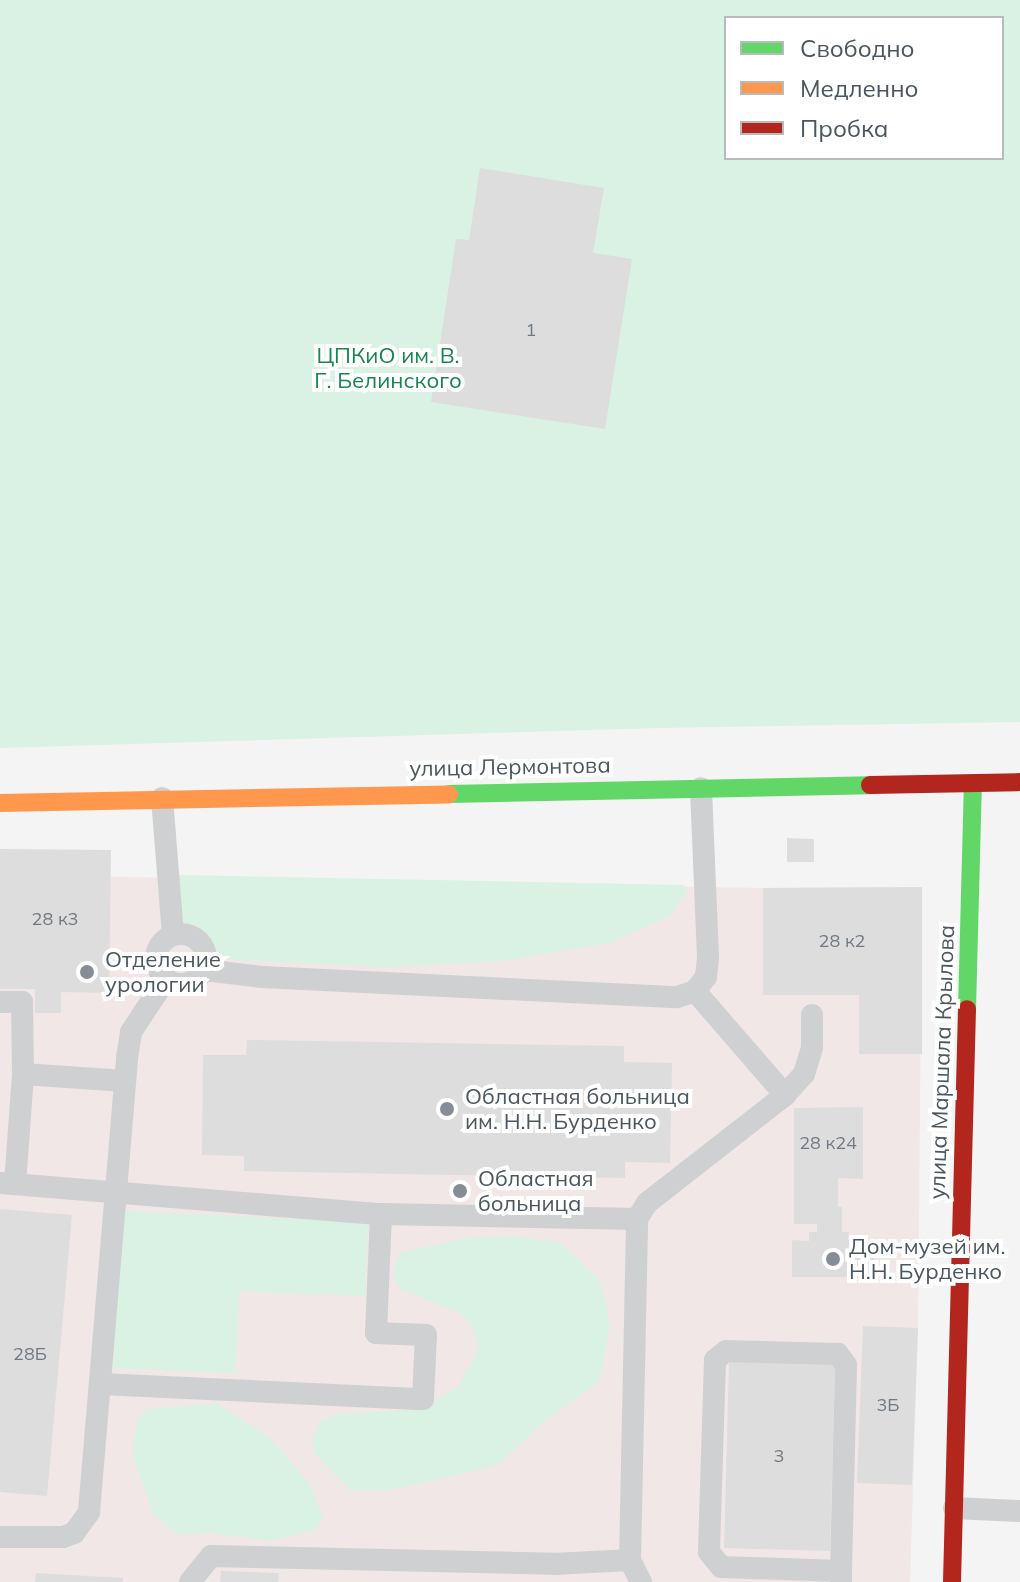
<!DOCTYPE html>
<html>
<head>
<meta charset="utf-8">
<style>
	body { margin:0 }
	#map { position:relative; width:1020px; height:1582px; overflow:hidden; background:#f4f4f4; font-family:Mulish,sans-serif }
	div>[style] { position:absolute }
	.medical>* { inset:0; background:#f1e7e6 }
	.green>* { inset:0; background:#d9f2e3 }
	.building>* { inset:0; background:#ddddde }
	.lane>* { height:22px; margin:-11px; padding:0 11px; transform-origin:11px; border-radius:11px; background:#ced0d2 }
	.lane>.ring { margin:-11px; padding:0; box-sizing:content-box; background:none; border:22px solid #ced0d2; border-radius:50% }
	.fast>* { height:18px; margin:-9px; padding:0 9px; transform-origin:9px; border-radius:9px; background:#63d668 }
	.slow>* { height:18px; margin:-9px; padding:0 9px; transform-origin:9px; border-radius:9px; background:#ff974d }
	.jam>* { height:18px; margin:-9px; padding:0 9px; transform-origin:9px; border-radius:9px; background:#b3261e }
	.dots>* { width:22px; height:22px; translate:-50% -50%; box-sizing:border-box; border:4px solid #fff; border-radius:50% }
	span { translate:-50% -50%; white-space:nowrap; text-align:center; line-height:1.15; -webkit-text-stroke:8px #fff; paint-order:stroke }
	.number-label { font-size:18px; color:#707881 }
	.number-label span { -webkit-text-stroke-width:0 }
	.park-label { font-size:22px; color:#17864f }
	.street-label { font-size:22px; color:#4a5661 }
	.poi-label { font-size:22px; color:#4a5661 }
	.left { translate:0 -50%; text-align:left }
	.legend { position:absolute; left:724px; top:16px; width:280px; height:144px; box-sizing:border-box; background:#fff; border:2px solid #b7bbc0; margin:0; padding:10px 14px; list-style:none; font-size:24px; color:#4a5661 }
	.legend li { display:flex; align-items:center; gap:16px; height:40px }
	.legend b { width:40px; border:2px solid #b7bbc0 }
</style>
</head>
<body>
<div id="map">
	<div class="medical">
		<i style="clip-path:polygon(0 875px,763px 888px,922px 887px,918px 1328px,910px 1582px,0 1582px)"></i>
	</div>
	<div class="green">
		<i style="clip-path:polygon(evenodd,0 0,1020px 0,1020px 722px,659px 728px,0 748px,0 0,726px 18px,1002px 18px,1002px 158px,726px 158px,726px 18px)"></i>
		<i style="clip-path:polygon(179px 875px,684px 885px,686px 893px,669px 916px,610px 943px,502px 961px,381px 967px,213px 959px,199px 926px,181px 921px)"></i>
		<i style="clip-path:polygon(120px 1211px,368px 1222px,365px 1296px,239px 1291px,235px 1373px,113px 1368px)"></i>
		<i style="clip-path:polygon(517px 1236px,560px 1243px,601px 1281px,610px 1326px,599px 1382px,545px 1421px,498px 1465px,391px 1490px,350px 1490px,314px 1453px,313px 1438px,320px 1422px,333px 1415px,422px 1409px,458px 1387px,476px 1354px,477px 1338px,470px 1323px,458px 1312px,400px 1289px,393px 1278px,395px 1264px,402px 1252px,470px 1238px)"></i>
		<i style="clip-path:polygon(216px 1403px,270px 1438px,309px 1483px,324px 1519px,314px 1530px,271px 1541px,211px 1533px,176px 1534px,153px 1514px,132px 1452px,137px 1420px,148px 1409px)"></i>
	</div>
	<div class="building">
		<i style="clip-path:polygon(480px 168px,604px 188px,593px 253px,632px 259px,605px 429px,431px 402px,456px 239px,469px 240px)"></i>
		<i style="clip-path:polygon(787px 838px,814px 839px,814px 862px,787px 862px)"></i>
		<i style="clip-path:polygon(0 849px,111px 850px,109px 993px,61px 992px,61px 1013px,35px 1013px,35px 989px,0 989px)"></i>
		<i style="clip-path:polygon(922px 887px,922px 1054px,859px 1054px,859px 995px,763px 995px,763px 888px)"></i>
		<i style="clip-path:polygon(247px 1040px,624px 1046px,624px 1062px,672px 1063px,670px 1163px,625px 1162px,625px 1178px,244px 1171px,244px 1156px,202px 1155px,203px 1055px,246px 1055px)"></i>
		<i style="clip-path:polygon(863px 1107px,863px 1179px,838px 1178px,838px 1207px,842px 1207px,842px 1232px,849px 1232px,848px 1240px,874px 1241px,874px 1277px,792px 1277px,792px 1240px,809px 1241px,809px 1232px,817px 1232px,817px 1224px,794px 1224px,794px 1108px)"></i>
		<i style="clip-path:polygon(0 1209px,72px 1215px,47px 1496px,0 1492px)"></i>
		<i style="clip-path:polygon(863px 1326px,918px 1328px,912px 1485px,857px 1483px)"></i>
		<i style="clip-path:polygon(729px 1361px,835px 1364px,830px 1551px,724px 1548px)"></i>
		<i style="clip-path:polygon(221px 1571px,279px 1573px,278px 1582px,220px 1582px)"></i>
		<i style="clip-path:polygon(36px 1573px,123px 1578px,123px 1582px,35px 1582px)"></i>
	</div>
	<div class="lane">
		<i style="left:162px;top:798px;width:136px;rotate:85.4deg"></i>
		<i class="ring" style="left:156px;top:934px;width:28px;height:28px"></i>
		<i style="left:204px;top:970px;width:58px;rotate:6.9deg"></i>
		<i style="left:262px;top:977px;width:415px;rotate:2.8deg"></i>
		<i style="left:677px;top:997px;width:19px;rotate:-18deg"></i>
		<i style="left:695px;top:991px;width:18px;rotate:-52deg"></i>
		<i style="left:706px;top:977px;width:20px;rotate:-84deg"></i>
		<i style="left:708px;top:957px;width:169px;rotate:-92.4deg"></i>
		<i style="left:695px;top:991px;width:138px;rotate:49.1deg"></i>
		<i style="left:0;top:1002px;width:22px"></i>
		<i style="left:22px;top:1002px;width:72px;rotate:89.2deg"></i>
		<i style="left:0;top:1183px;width:382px;rotate:4.7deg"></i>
		<i style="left:381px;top:1214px;width:256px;rotate:1.1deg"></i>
		<i style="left:15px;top:1184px;width:110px;rotate:-85.8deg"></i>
		<i style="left:23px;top:1074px;width:102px;rotate:3.9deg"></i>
		<i style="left:101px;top:1384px;width:322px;rotate:2.7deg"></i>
		<i style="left:423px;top:1399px;width:64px;rotate:-87.3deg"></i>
		<i style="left:426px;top:1335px;width:50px;rotate:-177.7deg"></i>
		<i style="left:376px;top:1333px;width:119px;rotate:-87.6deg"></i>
		<i style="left:954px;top:1508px;width:66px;rotate:2.6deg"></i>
		<i style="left:0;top:1537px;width:63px"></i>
		<i style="left:63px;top:1537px;width:12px;rotate:-20deg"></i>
		<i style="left:74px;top:1533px;width:26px;rotate:-54deg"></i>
		<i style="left:89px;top:1512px;width:456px;rotate:-85.2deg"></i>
		<i style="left:127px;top:1058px;width:26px;rotate:-81deg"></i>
		<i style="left:131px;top:1032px;width:64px;rotate:-56.6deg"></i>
		<i style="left:190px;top:1582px;width:33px;rotate:-51deg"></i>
		<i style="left:211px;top:1556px;width:343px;rotate:1.3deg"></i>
		<i style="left:554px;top:1564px;width:76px;rotate:-3deg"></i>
		<i style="left:641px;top:1582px;width:25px;rotate:-117deg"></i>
		<i style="left:630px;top:1560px;width:341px;rotate:-88.8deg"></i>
		<i style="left:637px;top:1219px;width:19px;rotate:-58deg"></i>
		<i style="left:647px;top:1203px;width:175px;rotate:-38deg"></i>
		<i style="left:785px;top:1095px;width:28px;rotate:-48deg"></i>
		<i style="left:804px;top:1074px;width:28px;rotate:-73deg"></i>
		<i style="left:812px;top:1047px;width:32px;rotate:-90deg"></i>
		<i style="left:841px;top:1582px;width:11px;rotate:-90deg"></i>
		<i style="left:841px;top:1571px;width:206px;rotate:-88.6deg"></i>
		<i style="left:846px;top:1365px;width:14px;rotate:-126deg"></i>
		<i style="left:838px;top:1354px;width:112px;rotate:-178.5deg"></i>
		<i style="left:726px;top:1351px;width:14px;rotate:141deg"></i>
		<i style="left:715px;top:1360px;width:192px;rotate:91.8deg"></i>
		<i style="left:709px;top:1552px;width:19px;rotate:51deg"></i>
		<i style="left:721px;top:1567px;width:120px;rotate:1.9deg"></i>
	</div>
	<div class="fast">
		<i style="left:449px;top:794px;width:421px;rotate:-1.2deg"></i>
		<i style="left:967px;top:1009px;width:226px;rotate:-88.5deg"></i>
	</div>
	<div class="slow">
		<i style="left:0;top:803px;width:449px;rotate:-1.1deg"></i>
	</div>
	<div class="jam">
		<i style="left:870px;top:785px;width:150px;rotate:-1.1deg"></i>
		<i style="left:952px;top:1582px;width:573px;rotate:-88.5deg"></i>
	</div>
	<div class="dots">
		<i style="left:87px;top:972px;background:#868d94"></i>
		<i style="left:447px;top:1109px;background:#868d94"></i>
		<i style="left:460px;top:1191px;background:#868d94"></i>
		<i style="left:833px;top:1259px;background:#868d94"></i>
	</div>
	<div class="number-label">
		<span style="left:531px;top:330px">1</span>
		<span style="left:55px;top:919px">28 к3</span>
		<span style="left:842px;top:941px">28 к2</span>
		<span style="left:828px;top:1143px">28 к24</span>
		<span style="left:30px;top:1354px">28Б</span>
		<span style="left:888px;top:1405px">3Б</span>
		<span style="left:779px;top:1456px">3</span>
	</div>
	<div class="park-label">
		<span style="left:388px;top:368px">ЦПКиО им. В.<br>Г. Белинского</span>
	</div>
	<div class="street-label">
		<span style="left:510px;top:767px;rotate:-1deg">улица Лермонтова</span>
		<span style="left:942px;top:1062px;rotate:-88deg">улица Маршала Крылова</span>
	</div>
	<div class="poi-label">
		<span class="left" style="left:105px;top:972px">Отделение<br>урологии</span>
		<span class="left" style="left:465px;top:1109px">Областная больница<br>им. Н.Н. Бурденко</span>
		<span class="left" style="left:478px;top:1191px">Областная<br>больница</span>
		<span class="left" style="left:849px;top:1259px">Дом-музей им.<br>Н.Н. Бурденко</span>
	</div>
	<ul class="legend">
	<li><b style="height:10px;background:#63d668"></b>Свободно</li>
	<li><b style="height:10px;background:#ff974d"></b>Медленно</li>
	<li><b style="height:10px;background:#b3261e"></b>Пробка</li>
	</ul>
</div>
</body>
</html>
